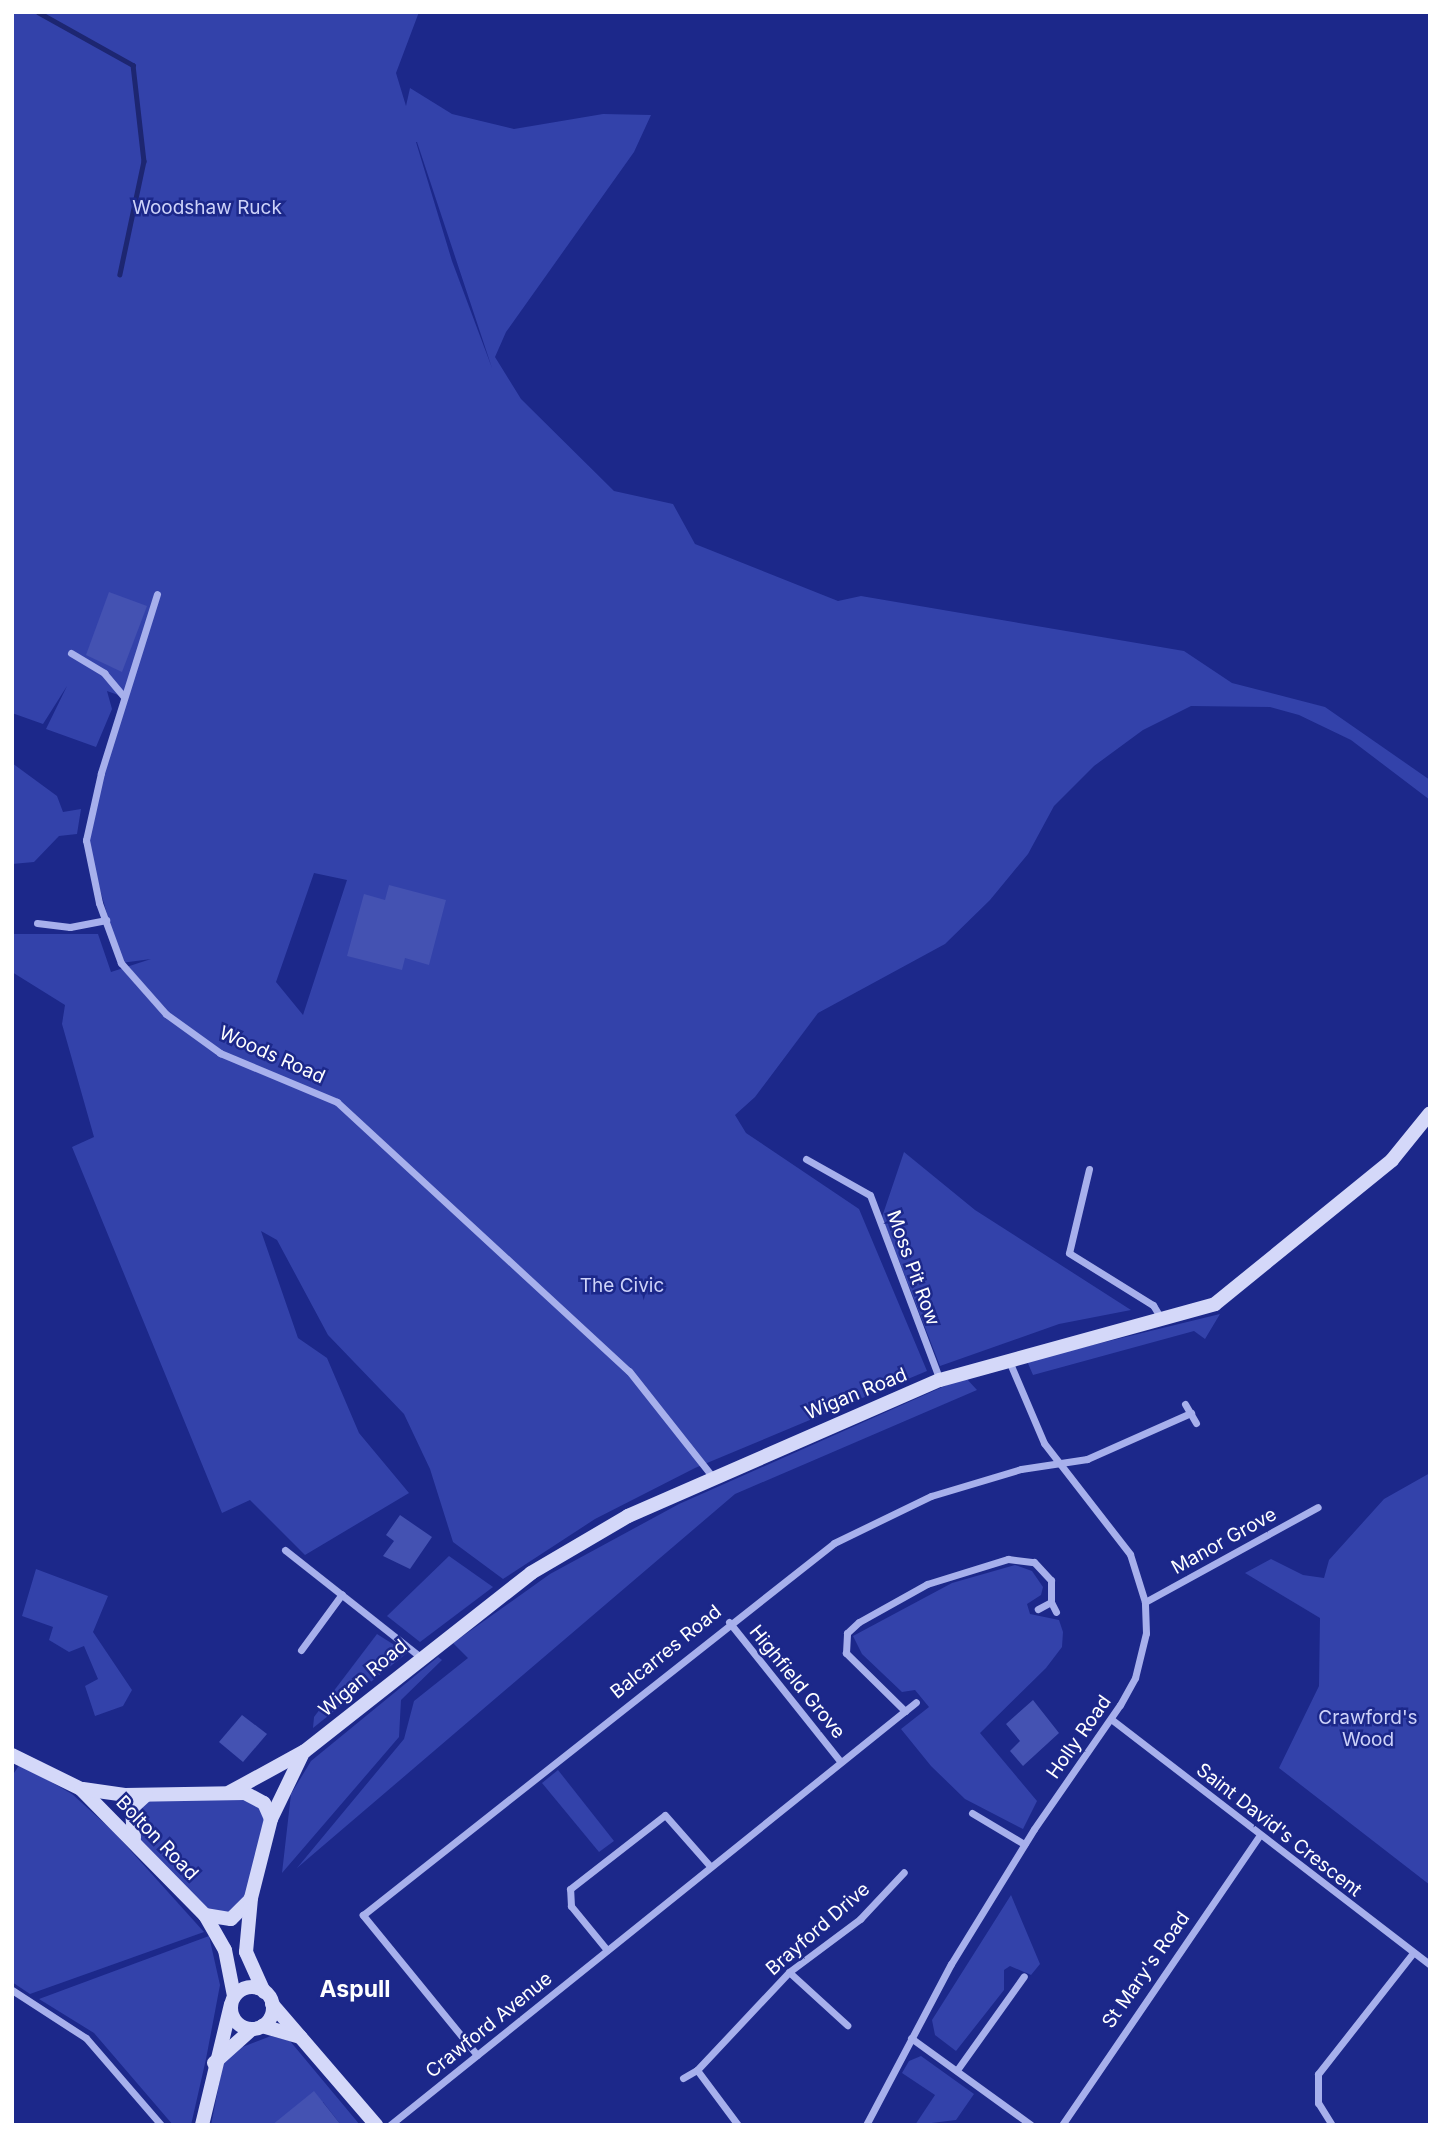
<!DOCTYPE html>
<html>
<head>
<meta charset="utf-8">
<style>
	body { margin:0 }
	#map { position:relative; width:1442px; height:2137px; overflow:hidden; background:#1c288a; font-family:Inter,sans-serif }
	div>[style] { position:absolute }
	.green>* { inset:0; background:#3342aa }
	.stream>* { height:4.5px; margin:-2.25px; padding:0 2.25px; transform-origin:2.25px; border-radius:2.25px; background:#1d2671 }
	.building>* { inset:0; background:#4452b2 }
	.minor>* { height:7px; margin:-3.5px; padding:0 3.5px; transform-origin:3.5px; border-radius:3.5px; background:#a7b0ec }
	.secondary>* { height:14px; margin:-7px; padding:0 7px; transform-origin:7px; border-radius:7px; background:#d4d8f9 }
	.secondary>.ring { margin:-7px; padding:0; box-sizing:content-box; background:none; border:14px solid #d4d8f9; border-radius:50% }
	span { translate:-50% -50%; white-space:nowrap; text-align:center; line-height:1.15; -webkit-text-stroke:5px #1c288a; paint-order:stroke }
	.park-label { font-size:19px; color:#cdd2f9 }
	.street-label { font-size:19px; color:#fff }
	.quarter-label { font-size:23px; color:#fff; font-weight:700 }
	.frame { position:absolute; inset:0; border:14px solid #fff; pointer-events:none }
</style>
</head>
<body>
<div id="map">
	<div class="green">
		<i style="clip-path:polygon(evenodd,12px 12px,419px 12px,396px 73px,406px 106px,410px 88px,452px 114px,514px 129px,603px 114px,651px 115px,634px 152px,506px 332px,495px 357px,521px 399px,614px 491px,673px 504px,695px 544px,838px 601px,861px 596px,1184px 651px,1232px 683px,1325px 707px,1430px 780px,1430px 800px,1351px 740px,1299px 715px,1270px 707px,1191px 706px,1143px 730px,1094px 766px,1054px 806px,1028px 854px,990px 900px,945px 944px,818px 1013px,755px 1097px,735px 1115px,746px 1133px,859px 1209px,927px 1371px,695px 1468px,595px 1519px,503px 1579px,453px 1542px,430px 1469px,404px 1414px,328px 1335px,277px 1240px,261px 1231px,298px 1338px,327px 1358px,359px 1433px,409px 1493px,305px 1555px,250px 1500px,222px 1513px,72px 1147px,94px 1137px,62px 1024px,65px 1005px,12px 972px,12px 934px,98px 934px,111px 972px,151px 959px,121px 963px,86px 840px,124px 697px,107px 691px,112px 709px,96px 747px,46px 729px,67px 686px,43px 724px,12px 713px,12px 12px,416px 142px,417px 142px,492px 368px,452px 261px,416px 142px,12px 12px,314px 873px,347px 880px,303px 1015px,276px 982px,314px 873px)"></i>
		<i style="clip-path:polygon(12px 763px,57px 796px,63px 812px,81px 809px,77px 834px,59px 836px,34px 862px,12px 864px)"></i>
		<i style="clip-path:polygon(904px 1152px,975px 1210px,1131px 1310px,1059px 1324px,940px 1366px,882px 1217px)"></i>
		<i style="clip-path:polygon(1220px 1314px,1205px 1339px,1194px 1331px,1033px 1375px,1027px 1361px)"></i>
		<i style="clip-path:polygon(965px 1377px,977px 1390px,735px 1494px,297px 1868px,404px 1739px,414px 1701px,468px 1658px,453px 1643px,550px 1574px,679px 1504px)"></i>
		<i style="clip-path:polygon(1430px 1473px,1430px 1885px,1279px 1768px,1319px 1686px,1320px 1618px,1245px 1573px,1271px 1559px,1303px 1575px,1324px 1578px,1329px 1560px,1384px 1499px)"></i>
		<i style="clip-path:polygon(449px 1556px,493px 1587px,420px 1642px,387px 1616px)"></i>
		<i style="clip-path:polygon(1015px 1565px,1032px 1571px,1043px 1587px,1041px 1595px,1027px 1604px,1030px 1614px,1059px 1620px,1063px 1632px,1062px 1647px,1046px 1668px,980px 1733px,1037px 1801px,1023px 1829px,965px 1799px,931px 1766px,901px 1729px,929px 1707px,915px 1690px,902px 1692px,862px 1654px,853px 1636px,952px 1583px)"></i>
		<i style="clip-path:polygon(36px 1569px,108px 1596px,93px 1632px,132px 1690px,123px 1706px,95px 1716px,85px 1686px,98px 1679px,84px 1646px,69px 1652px,49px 1640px,53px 1627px,22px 1616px)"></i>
		<i style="clip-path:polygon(377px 1634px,407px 1653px,313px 1728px,314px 1717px)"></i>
		<i style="clip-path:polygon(438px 1657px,442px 1660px,401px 1700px,399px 1737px,282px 1873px,291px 1794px,311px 1761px)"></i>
		<i style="clip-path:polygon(20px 1764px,72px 1794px,113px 1831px,204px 1932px,30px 1994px,12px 1982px,12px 1776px)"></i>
		<i style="clip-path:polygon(558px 1770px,614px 1841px,599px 1852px,542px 1783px)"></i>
		<i style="clip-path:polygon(230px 1792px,268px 1809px,247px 1907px,213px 1920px,134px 1839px,137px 1801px)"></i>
		<i style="clip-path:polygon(1011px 1895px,1040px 1964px,1031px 1975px,1010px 1966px,1004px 1970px,1004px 1990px,956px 2051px,935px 2035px,932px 2020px)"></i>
		<i style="clip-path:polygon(209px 1936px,220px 1985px,206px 2059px,191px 2125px,173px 2125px,94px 2033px,39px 1999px)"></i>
		<i style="clip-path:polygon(271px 2036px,290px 2041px,360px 2125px,341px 2125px,323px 2102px,306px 2104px,279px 2125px,211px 2125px,223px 2064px,237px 2049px)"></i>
		<i style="clip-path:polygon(921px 2056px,974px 2094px,956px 2120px,915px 2125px,935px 2095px,902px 2073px,909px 2061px)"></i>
	</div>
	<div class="stream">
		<i style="left:38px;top:12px;width:109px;rotate:29.2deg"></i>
		<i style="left:133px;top:65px;width:97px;rotate:83.5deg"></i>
		<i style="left:144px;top:161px;width:116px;rotate:102deg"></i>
	</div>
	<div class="building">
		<i style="clip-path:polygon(109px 592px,147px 606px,122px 672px,86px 655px)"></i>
		<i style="clip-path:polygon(389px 885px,446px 900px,429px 965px,405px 958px,402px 970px,347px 956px,364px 894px,385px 900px)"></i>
		<i style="clip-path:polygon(400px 1515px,432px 1537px,410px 1569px,383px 1556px,394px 1541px,386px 1535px)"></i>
		<i style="clip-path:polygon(1033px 1700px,1059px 1733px,1023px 1766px,1010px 1751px,1020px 1741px,1006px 1724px)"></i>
		<i style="clip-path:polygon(242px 1715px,267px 1734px,243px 1762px,219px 1742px)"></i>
		<i style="clip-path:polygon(314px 2091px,341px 2125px,272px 2125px)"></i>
	</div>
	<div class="minor">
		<i style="left:157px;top:594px;width:188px;rotate:107.4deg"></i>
		<i style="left:101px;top:773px;width:69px;rotate:102.6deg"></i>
		<i style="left:86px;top:840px;width:64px;rotate:78.3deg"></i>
		<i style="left:99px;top:903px;width:64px;rotate:69.9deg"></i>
		<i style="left:121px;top:963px;width:68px;rotate:48.6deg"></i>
		<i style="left:166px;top:1014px;width:67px;rotate:35.8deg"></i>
		<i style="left:220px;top:1053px;width:127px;rotate:22.7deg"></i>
		<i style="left:337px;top:1102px;width:397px;rotate:42.7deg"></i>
		<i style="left:629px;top:1371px;width:134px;rotate:51.7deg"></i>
		<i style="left:71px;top:653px;width:39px;rotate:31deg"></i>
		<i style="left:104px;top:673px;width:31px;rotate:50deg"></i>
		<i style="left:37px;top:923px;width:33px;rotate:7deg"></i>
		<i style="left:70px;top:927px;width:37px;rotate:-11deg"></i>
		<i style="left:806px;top:1159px;width:73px;rotate:29.4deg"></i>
		<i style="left:870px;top:1195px;width:198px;rotate:69.3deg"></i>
		<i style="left:1089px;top:1169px;width:86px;rotate:103.4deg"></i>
		<i style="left:1069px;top:1253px;width:99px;rotate:31.8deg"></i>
		<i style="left:1153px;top:1305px;width:17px;rotate:59deg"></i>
		<i style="left:1185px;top:1404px;width:22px;rotate:60deg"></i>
		<i style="left:285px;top:1550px;width:171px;rotate:38.3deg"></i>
		<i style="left:1051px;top:1602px;width:11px;rotate:63deg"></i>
		<i style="left:1145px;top:1602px;width:197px;rotate:-28.8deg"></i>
		<i style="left:729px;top:1622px;width:178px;rotate:51.4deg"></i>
		<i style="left:301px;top:1650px;width:69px;rotate:-53.8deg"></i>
		<i style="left:905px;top:1711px;width:14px;rotate:-39deg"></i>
		<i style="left:1111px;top:1719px;width:403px;rotate:37.6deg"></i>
		<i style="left:972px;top:1813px;width:61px;rotate:30.8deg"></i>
		<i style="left:607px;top:1950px;width:57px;rotate:-129.3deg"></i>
		<i style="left:571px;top:1906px;width:17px;rotate:-93deg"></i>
		<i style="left:570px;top:1889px;width:120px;rotate:-37.9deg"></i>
		<i style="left:665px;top:1815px;width:68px;rotate:48.6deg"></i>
		<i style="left:789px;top:1972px;width:79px;rotate:42.4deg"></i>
		<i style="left:12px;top:1990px;width:88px;rotate:33deg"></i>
		<i style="left:86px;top:2038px;width:115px;rotate:49.2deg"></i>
		<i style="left:911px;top:2038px;width:148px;rotate:35.9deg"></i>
		<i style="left:477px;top:2055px;width:181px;rotate:-129.2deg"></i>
		<i style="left:363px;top:1915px;width:600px;rotate:-38.3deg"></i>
		<i style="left:834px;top:1543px;width:108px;rotate:-25.9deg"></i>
		<i style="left:931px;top:1496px;width:94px;rotate:-16.7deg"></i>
		<i style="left:1021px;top:1469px;width:67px;rotate:-8.6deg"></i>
		<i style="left:1087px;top:1459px;width:114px;rotate:-23.9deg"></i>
		<i style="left:697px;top:2070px;width:69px;rotate:53.3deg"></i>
		<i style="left:957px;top:2070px;width:115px;rotate:-54.5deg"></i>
		<i style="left:683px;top:2078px;width:16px;rotate:-30deg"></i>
		<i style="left:697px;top:2070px;width:134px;rotate:-46.8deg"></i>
		<i style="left:789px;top:1972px;width:89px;rotate:-36.7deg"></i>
		<i style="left:860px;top:1919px;width:64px;rotate:-46.9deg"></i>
		<i style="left:390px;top:2125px;width:661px;rotate:-38.8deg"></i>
		<i style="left:905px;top:1711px;width:83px;rotate:-135.5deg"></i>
		<i style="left:846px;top:1653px;width:20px;rotate:-87deg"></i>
		<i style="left:847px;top:1633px;width:16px;rotate:-43deg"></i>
		<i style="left:859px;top:1622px;width:78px;rotate:-29.2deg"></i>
		<i style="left:927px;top:1584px;width:85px;rotate:-17.2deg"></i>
		<i style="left:1008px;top:1559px;width:26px;rotate:7deg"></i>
		<i style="left:1034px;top:1562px;width:25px;rotate:47deg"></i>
		<i style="left:1051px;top:1580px;width:22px;rotate:90deg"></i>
		<i style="left:1051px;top:1602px;width:15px;rotate:152deg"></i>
		<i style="left:866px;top:2125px;width:182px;rotate:-62.2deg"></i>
		<i style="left:951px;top:1964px;width:158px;rotate:-58.4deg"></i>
		<i style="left:1034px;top:1829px;width:151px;rotate:-55.3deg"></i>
		<i style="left:1120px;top:1705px;width:31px;rotate:-61deg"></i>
		<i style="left:1135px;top:1678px;width:46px;rotate:-76.3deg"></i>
		<i style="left:1146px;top:1633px;width:31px;rotate:-92deg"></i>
		<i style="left:1145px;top:1602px;width:50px;rotate:-107.4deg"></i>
		<i style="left:1130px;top:1554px;width:140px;rotate:-127.8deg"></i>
		<i style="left:1044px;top:1443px;width:89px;rotate:-113.1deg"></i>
		<i style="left:1062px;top:2125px;width:350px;rotate:-55.7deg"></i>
		<i style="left:1332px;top:2125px;width:26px;rotate:-122deg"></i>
		<i style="left:1318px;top:2103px;width:29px;rotate:-90deg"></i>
		<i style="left:1318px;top:2074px;width:154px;rotate:-51.9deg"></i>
	</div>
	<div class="secondary">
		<i style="left:12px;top:1755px;width:77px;rotate:26.2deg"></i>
		<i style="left:81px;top:1789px;width:177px;rotate:45.5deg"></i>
		<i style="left:205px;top:1915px;width:40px;rotate:60.3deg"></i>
		<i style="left:225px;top:1950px;width:47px;rotate:78.9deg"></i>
		<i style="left:83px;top:1789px;width:42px;rotate:8.1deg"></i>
		<i style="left:125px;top:1795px;width:120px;rotate:-1deg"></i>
		<i style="left:245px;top:1793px;width:21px;rotate:28deg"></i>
		<i style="left:264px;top:1803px;width:17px;rotate:66deg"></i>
		<i style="left:230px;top:1792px;width:85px;rotate:-28.7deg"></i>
		<i style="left:305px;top:1751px;width:288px;rotate:-38.2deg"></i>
		<i style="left:531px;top:1573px;width:113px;rotate:-30.4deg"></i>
		<i style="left:628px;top:1516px;width:340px;rotate:-23.6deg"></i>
		<i style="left:940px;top:1380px;width:285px;rotate:-15.4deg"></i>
		<i style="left:1215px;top:1304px;width:228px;rotate:-39.1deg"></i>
		<i style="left:1392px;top:1160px;width:60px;rotate:-51deg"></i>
		<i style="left:134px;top:1838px;width:30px;rotate:-94deg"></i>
		<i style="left:132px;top:1808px;width:19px;rotate:-43deg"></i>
		<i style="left:205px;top:1915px;width:26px;rotate:9deg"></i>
		<i style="left:231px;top:1919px;width:27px;rotate:-45deg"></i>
		<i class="ring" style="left:231px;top:1987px;width:28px;height:28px"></i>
		<i style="left:264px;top:1992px;width:44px;rotate:-114.2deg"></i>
		<i style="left:246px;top:1952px;width:54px;rotate:-84.7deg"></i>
		<i style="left:251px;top:1898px;width:81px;rotate:-75.8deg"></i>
		<i style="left:271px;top:1819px;width:71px;rotate:-64.2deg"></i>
		<i style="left:272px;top:2004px;width:160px;rotate:49.3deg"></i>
		<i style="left:262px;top:2026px;width:40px;rotate:16deg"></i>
		<i style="left:214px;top:2063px;width:51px;rotate:-41.8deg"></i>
		<i style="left:202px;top:2125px;width:124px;rotate:-76.5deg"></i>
	</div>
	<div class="park-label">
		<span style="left:207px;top:208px">Woodshaw Ruck</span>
		<span style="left:622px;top:1286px">The Civic</span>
		<span style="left:1368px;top:1729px">Crawford's<br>Wood</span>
	</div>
	<div class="street-label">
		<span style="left:272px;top:1055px;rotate:24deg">Woods Road</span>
		<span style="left:913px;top:1268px;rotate:70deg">Moss Pit Row</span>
		<span style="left:856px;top:1394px;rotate:-22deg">Wigan Road</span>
		<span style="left:1224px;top:1541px;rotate:-29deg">Manor Grove</span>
		<span style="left:666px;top:1652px;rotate:-39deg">Balcarres Road</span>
		<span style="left:363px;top:1678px;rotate:-40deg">Wigan Road</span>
		<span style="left:797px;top:1682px;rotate:51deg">Highfield Grove</span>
		<span style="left:1079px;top:1737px;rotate:-55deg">Holly Road</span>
		<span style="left:1279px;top:1830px;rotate:38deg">Saint David's Crescent</span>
		<span style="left:157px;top:1838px;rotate:46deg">Bolton Road</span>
		<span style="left:818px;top:1929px;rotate:-41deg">Brayford Drive</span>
		<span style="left:1146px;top:1970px;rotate:-55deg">St Mary's Road</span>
		<span style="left:489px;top:2025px;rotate:-39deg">Crawford Avenue</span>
	</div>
	<div class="quarter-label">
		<span style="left:355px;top:1989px">Aspull</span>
	</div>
	<div class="frame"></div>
</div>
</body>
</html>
